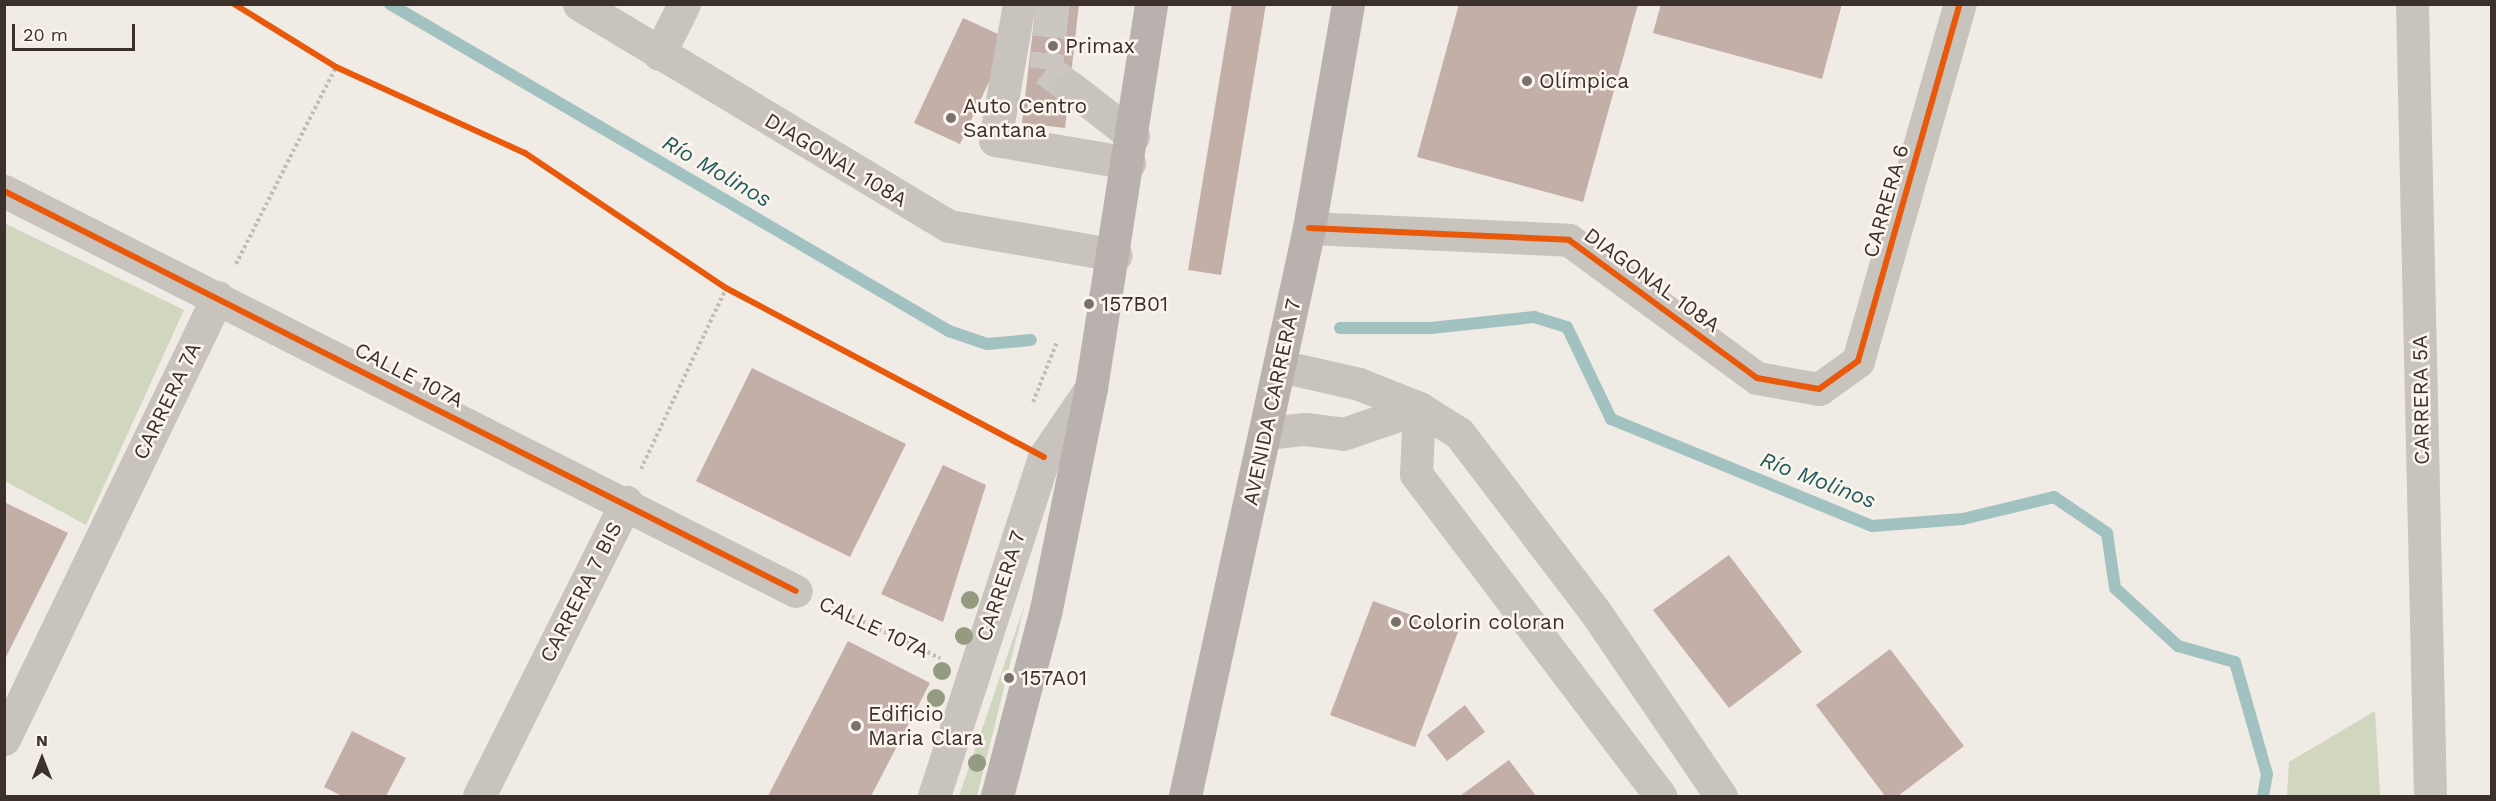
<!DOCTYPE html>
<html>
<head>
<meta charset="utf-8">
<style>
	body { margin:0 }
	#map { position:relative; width:2496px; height:801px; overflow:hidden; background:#f0ebe5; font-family:"Work Sans",sans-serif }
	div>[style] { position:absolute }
	.green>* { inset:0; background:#d1d6bf }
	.stream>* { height:12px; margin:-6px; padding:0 6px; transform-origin:6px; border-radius:6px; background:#a1c2c1 }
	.building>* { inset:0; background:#c3afa7 }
	.minor-tunnel>* { height:33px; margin-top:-16.5px; transform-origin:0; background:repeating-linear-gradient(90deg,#ccc6c0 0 33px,transparent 0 49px) }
	.path>* { height:4px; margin-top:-2px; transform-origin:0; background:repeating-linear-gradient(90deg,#c2bbb6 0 3px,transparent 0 6px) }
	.minor>* { height:33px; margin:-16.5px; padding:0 16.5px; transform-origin:16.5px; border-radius:16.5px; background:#c9c3be }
	.major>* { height:33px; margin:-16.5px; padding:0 16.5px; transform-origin:16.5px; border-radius:16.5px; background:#b8b1ad }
	.cycleway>* { height:6px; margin:-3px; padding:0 3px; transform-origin:3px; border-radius:3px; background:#e8590c }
	.trees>* { width:18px; height:18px; margin:-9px; border-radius:50%; background:#959b80 }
	.dots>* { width:16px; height:16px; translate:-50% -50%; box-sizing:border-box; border:3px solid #fbf5ee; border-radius:50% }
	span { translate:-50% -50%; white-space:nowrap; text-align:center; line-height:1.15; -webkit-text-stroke:5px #fbf5ee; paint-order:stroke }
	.poi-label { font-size:21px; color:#3b302b }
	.left { translate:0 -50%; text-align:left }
	.street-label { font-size:21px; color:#3b302b }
	.water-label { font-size:22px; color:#1f5a5e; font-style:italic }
	.frame { position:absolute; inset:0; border:6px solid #3b302b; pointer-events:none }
	.north { position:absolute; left:12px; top:729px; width:60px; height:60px; -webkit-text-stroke:4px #fbf5ee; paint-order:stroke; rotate:0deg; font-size:16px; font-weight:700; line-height:24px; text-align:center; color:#3b302b }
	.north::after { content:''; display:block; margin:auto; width:21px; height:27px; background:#3b302b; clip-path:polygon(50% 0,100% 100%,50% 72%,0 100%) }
	.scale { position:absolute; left:12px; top:24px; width:123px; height:27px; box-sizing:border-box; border:3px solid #3b302b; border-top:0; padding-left:8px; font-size:18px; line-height:21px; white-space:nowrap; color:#3b302b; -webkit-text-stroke:4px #fbf5ee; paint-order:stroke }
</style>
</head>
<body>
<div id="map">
	<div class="green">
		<i style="clip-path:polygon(4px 223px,184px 310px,86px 525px,5px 481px)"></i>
		<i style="clip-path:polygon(1025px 604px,977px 796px,959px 796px)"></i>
		<i style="clip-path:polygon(2375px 711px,2380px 796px,2287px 796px,2289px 762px)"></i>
	</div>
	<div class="stream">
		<i style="left:390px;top:4px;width:648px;rotate:30.33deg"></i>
		<i style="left:949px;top:331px;width:40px;rotate:18.9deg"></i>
		<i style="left:987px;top:344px;width:44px;rotate:-5.2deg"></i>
		<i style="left:1340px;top:328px;width:91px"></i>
		<i style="left:1431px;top:328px;width:104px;rotate:-6.1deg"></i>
		<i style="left:1534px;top:317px;width:34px;rotate:17deg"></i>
		<i style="left:1567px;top:327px;width:102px;rotate:64.4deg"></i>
		<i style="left:1611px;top:419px;width:282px;rotate:22.3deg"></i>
		<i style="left:1872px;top:526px;width:91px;rotate:-4.4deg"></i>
		<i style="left:1963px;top:519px;width:94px;rotate:-13.6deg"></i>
		<i style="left:2054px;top:497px;width:64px;rotate:34.2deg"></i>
		<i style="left:2107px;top:533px;width:56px;rotate:81.7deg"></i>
		<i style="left:2115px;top:588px;width:86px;rotate:42.6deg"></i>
		<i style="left:2178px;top:646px;width:59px;rotate:15.7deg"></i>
		<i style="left:2235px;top:662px;width:116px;rotate:74.1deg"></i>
		<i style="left:2267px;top:774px;width:22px;rotate:100deg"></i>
	</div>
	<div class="building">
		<i style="clip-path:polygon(1036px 4px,1079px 4px,1065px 128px,1022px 123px)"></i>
		<i style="clip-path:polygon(1232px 4px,1266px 4px,1221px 275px,1188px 270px)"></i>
		<i style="clip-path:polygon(1459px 4px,1638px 4px,1583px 202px,1417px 157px)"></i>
		<i style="clip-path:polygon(1661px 4px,1842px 4px,1822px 79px,1653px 33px)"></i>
		<i style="clip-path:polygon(963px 18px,1009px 39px,960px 144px,914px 123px)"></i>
		<i style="clip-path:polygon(752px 368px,906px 444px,850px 557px,696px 481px)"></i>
		<i style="clip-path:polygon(943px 465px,986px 485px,943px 622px,881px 594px)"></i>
		<i style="clip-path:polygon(4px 502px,68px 533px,4px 661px)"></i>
		<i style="clip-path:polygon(1729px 555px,1802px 652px,1729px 708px,1653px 610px)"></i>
		<i style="clip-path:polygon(1373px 601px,1458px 632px,1415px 747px,1330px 715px)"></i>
		<i style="clip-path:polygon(848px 641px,930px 683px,871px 796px,768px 796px)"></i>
		<i style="clip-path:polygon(1890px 649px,1964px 746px,1898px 796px,1885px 796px,1816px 705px)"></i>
		<i style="clip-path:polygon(1465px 705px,1485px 732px,1447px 761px,1427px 735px)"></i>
		<i style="clip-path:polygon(352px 731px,406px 758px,386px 796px,342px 796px,324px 787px)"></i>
		<i style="clip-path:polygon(1509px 760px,1536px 796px,1460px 796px)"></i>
	</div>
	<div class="minor-tunnel">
		<i style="left:1053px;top:4px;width:65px;rotate:96.1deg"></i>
		<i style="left:1046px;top:69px;width:30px;rotate:37deg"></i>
	</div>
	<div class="path">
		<i style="left:236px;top:264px;width:221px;rotate:-63.1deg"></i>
		<i style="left:1033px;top:402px;width:65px;rotate:-68.2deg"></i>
		<i style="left:641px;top:469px;width:200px;rotate:-64.8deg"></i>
		<i style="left:830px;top:606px;width:122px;rotate:25.3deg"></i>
	</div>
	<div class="minor">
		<i style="left:579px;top:4px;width:431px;rotate:31deg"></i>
		<i style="left:949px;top:226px;width:169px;rotate:9.9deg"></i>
		<i style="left:1019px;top:4px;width:138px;rotate:100deg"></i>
		<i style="left:995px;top:140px;width:136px;rotate:9.7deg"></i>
		<i style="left:2412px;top:4px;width:792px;rotate:88.7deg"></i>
		<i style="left:659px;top:54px;width:56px;rotate:-63.4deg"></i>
		<i style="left:1070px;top:87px;width:80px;rotate:37.9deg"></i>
		<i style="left:4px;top:191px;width:887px;rotate:26.8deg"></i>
		<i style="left:1309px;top:228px;width:260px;rotate:2.6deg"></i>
		<i style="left:1569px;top:240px;width:233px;rotate:36.3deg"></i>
		<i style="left:1757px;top:378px;width:63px;rotate:10.1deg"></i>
		<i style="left:1819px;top:389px;width:48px;rotate:-35.7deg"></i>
		<i style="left:1858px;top:361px;width:371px;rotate:-74.1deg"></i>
		<i style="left:1280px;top:366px;width:81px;rotate:12.8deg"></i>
		<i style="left:1359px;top:384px;width:65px;rotate:21.8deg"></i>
		<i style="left:1419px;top:408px;width:47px;rotate:32deg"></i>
		<i style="left:1459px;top:433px;width:226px;rotate:52.7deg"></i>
		<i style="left:1596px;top:613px;width:222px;rotate:55.7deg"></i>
		<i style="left:1266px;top:433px;width:39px;rotate:-6deg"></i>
		<i style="left:1305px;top:429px;width:38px;rotate:7deg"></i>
		<i style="left:1343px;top:434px;width:80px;rotate:-18.9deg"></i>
		<i style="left:1419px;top:408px;width:66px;rotate:92.6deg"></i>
		<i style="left:1416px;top:474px;width:404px;rotate:52.8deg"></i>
		<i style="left:4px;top:739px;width:491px;rotate:-64.2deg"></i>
		<i style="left:479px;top:796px;width:329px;rotate:-63.4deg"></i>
		<i style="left:934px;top:796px;width:356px;rotate:-72deg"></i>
		<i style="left:1044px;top:457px;width:83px;rotate:-55.7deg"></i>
	</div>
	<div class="major">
		<i style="left:997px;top:796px;width:193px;rotate:-75.3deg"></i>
		<i style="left:1046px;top:609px;width:226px;rotate:-78.5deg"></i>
		<i style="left:1091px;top:388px;width:389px;rotate:-81.1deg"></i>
		<i style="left:1185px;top:796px;width:581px;rotate:-77.68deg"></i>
		<i style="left:1309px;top:228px;width:227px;rotate:-80.1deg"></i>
	</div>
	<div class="cycleway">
		<i style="left:234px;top:4px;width:120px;rotate:31.7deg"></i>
		<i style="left:336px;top:67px;width:208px;rotate:24.5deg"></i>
		<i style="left:525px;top:153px;width:242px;rotate:33.9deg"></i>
		<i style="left:726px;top:288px;width:360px;rotate:28deg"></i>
		<i style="left:4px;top:191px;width:887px;rotate:26.8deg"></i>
		<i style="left:1309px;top:228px;width:260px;rotate:2.6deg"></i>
		<i style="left:1569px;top:240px;width:233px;rotate:36.3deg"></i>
		<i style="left:1757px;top:378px;width:63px;rotate:10.1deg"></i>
		<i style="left:1819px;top:389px;width:48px;rotate:-35.7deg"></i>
		<i style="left:1858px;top:361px;width:371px;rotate:-74.1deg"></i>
	</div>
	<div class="trees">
		<i style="left:970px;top:600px"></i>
		<i style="left:964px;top:636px"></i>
		<i style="left:942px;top:671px"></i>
		<i style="left:936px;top:698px"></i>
		<i style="left:977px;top:763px"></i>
	</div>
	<div class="dots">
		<i style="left:1053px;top:46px;background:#7a716c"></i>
		<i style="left:1527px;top:81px;background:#7a716c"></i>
		<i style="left:951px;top:118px;background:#7a716c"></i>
		<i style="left:1089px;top:304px;background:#7a716c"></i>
		<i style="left:1396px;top:622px;background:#7a716c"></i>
		<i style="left:1009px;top:678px;background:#7a716c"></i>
		<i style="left:856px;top:726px;background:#7a716c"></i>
	</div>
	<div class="poi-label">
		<span class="left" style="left:1065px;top:46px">Primax</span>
		<span class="left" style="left:1539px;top:81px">Olímpica</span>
		<span class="left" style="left:963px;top:118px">Auto Centro<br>Santana</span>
		<span class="left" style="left:1101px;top:304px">157B01</span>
		<span class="left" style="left:1408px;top:622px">Colorin coloran</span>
		<span class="left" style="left:1021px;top:678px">157A01</span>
		<span class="left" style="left:868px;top:726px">Edificio<br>Maria Clara</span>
	</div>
	<div class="street-label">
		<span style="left:836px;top:160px;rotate:31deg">DIAGONAL 108A</span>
		<span style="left:1886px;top:201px;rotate:-74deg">CARRERA 6</span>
		<span style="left:1652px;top:280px;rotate:36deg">DIAGONAL 108A</span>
		<span style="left:409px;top:375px;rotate:27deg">CALLE 107A</span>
		<span style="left:2421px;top:400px;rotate:-91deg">CARRERA 5A</span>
		<span style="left:167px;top:401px;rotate:-64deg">CARRERA 7A</span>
		<span style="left:1272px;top:402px;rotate:-78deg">AVENIDA CARRERA 7</span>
		<span style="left:1001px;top:586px;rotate:-72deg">CARRERA 7</span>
		<span style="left:581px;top:592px;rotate:-63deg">CARRERA 7 BIS</span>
		<span style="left:874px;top:627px;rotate:25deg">CALLE 107A</span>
	</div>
	<div class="water-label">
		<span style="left:717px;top:171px;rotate:30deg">Río Molinos</span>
		<span style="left:1818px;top:480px;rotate:21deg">Río Molinos</span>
	</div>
	<div class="frame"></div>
	<div class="north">N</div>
	<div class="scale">20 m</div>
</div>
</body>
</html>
